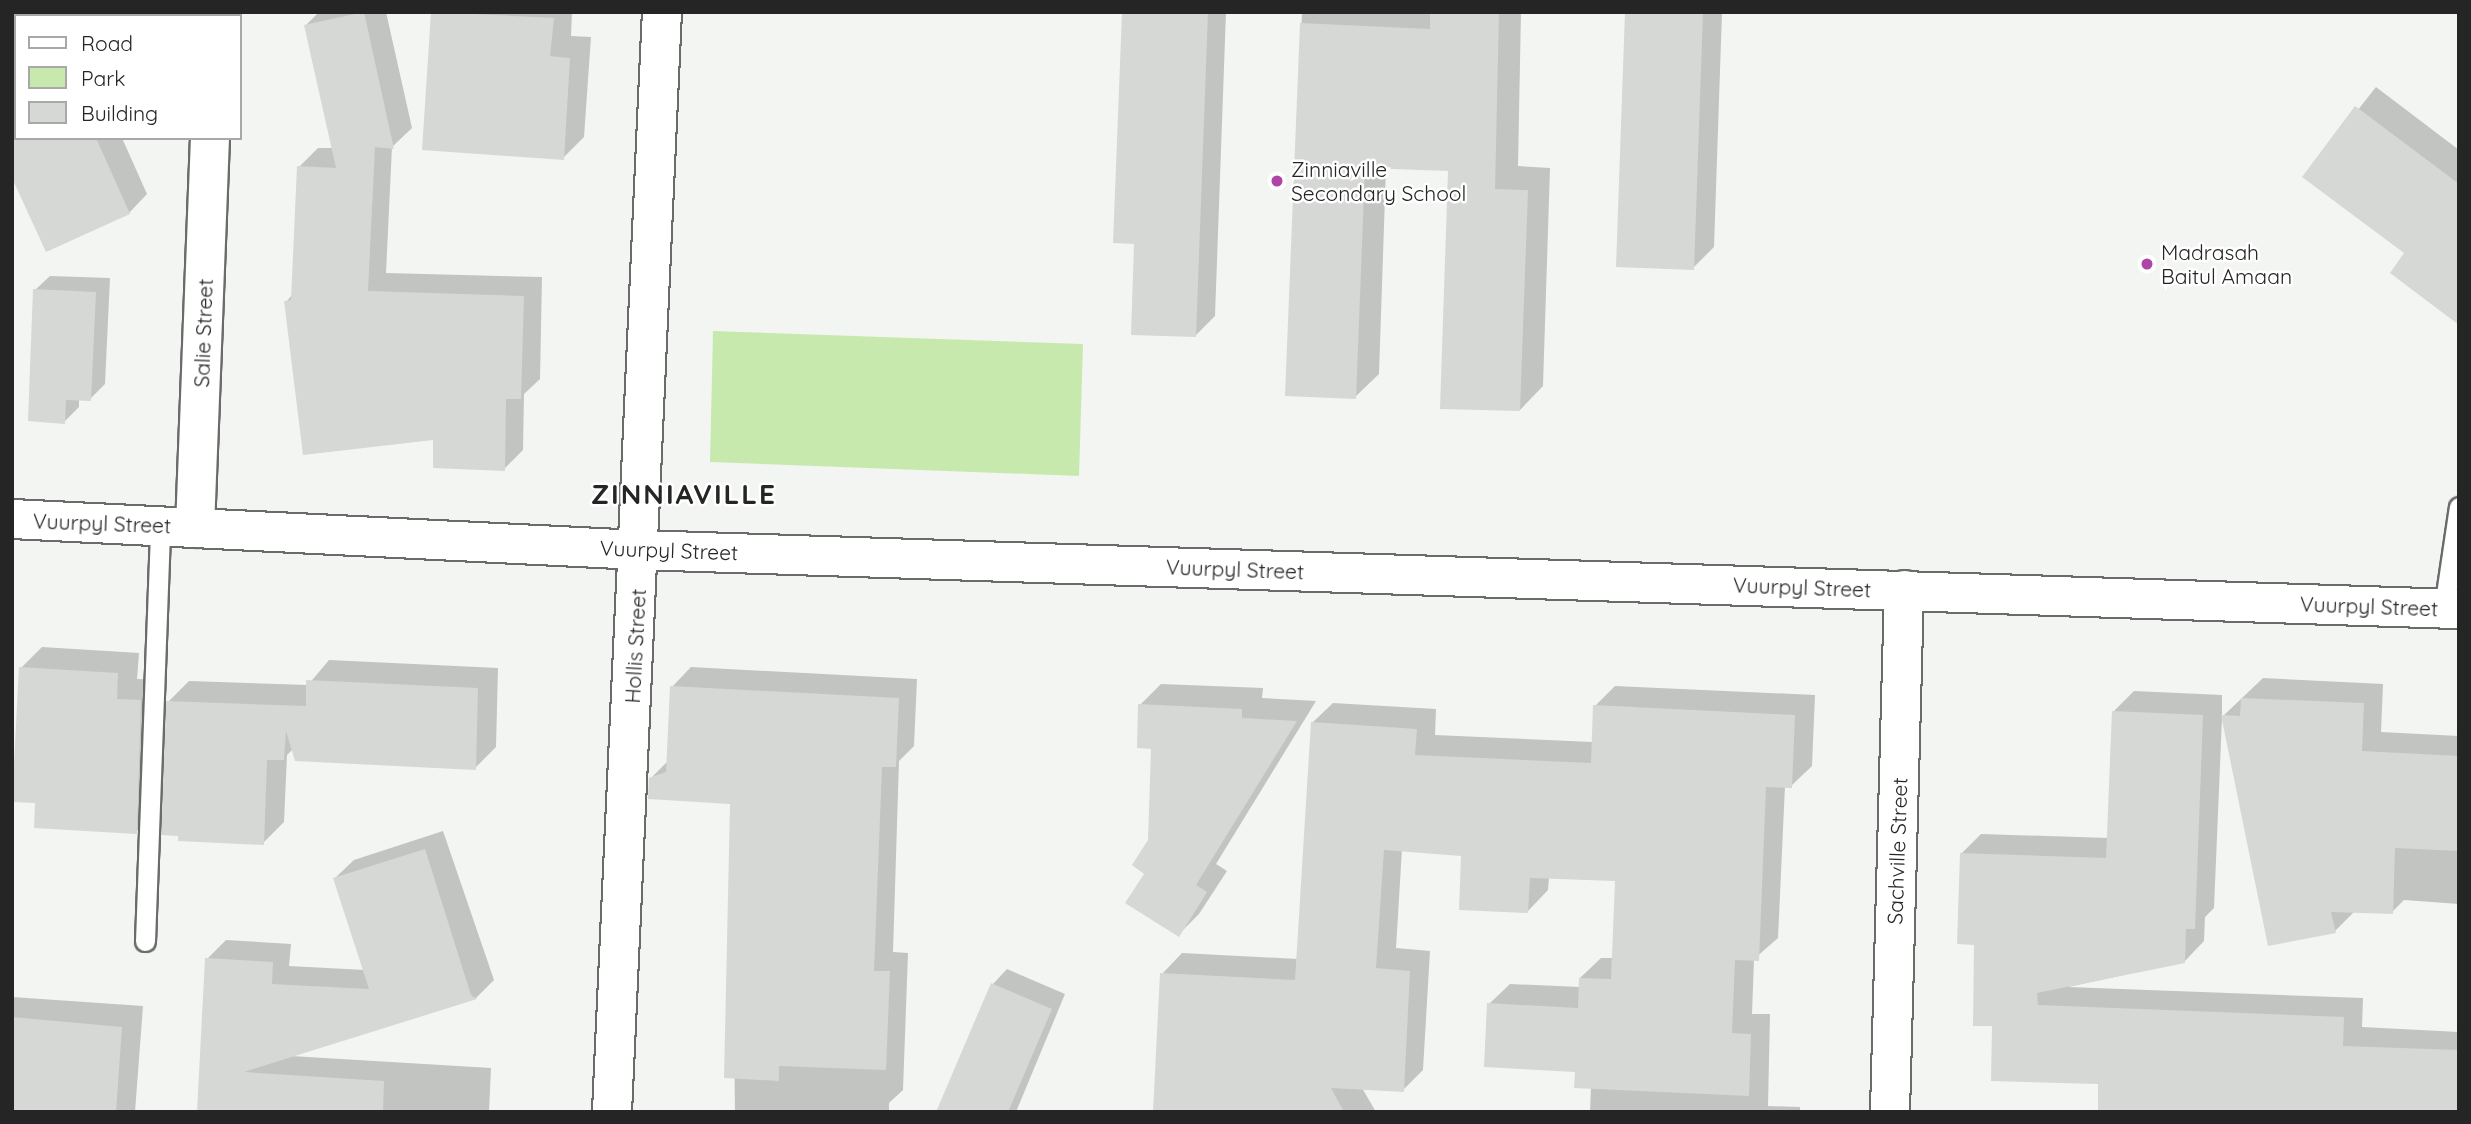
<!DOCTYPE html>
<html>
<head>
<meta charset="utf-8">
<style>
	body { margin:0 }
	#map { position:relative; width:2471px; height:1124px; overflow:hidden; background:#f3f5f2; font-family:Quicksand,sans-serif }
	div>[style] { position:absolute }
	.green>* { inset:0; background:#c8e9ae }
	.shadow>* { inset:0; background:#0003 }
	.building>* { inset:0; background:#d6d8d5 }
	.roads { filter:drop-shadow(2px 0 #6a6c69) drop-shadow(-2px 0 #6a6c69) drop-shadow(0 2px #6a6c69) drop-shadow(0 -2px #6a6c69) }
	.lane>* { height:19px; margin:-9.5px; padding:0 9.5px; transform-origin:9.5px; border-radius:9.5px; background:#fff }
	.street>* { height:38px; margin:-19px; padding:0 19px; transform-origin:19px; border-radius:19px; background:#fff }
	.dots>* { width:19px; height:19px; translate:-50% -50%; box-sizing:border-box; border:4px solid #fff; border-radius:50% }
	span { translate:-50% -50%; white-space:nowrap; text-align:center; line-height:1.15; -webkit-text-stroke:5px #fff; paint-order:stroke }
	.poi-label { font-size:21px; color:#242524 }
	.left { translate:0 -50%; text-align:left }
	.street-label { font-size:21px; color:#242524 }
	.district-label { font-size:28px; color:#242524; font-weight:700; letter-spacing:2px }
	.frame { position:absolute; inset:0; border:14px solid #242524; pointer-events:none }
	.legend { position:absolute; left:14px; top:14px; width:228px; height:126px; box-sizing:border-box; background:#fff; border:2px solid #a7a8a7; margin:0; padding:9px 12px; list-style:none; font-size:21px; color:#242524 }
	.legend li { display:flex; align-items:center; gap:14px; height:35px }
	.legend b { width:35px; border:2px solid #a7a8a7 }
</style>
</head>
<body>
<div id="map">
	<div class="green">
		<i style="clip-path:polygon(713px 331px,1083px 344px,1079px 476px,710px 462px)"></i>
	</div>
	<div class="shadow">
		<i style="clip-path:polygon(12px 12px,136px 12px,16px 16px,16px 138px,122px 138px,147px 194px,129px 213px,12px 173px)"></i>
		<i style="clip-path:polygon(319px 12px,386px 12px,412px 128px,392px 147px,386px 273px,542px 277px,540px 379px,524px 394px,523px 450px,504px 469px,435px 438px,286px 302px,293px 294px,299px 167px,318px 148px,333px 148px,306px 25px)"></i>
		<i style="clip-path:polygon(433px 12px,572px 12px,571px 36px,591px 37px,584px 137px,563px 158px)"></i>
		<i style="clip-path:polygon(1124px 12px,1226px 12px,1215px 316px,1196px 335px,1136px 242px)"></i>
		<i style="clip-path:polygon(1302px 12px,1521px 12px,1518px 166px,1550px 168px,1543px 386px,1520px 410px,1450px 169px,1386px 167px,1379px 374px,1355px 397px,1287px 395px)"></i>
		<i style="clip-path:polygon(1627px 12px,1722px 12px,1714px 247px,1693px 268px)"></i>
		<i style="clip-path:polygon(2376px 87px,2459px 150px,2459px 302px,2406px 253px,2305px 177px)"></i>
		<i style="clip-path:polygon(50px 276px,110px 278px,105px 384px,90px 399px,79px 399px,79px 407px,64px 422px,35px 290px)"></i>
		<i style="clip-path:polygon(42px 647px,139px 653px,137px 679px,162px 680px,157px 811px,136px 832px,21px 668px)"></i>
		<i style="clip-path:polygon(329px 660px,498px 668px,496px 747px,475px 768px,293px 749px,287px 755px,284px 822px,263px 843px,168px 702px,189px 681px,308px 685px)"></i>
		<i style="clip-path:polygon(691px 667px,917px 679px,914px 746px,899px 761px,893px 952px,908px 953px,903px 1090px,889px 1103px,889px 1112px,735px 1112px,731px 802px,651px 778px,668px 761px,672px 687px)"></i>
		<i style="clip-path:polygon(2263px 678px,2383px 684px,2381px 732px,2459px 736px,2459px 904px,2404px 900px,2392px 912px,2355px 911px,2335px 931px,2222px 718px,2214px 908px,2205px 917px,2204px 941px,2184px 962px,2068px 987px,2363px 998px,2362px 1027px,2459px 1032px,2459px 1112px,2100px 1082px,1994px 1024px,1961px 854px,1981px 834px,2109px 838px,2114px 711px,2134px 691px,2222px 695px,2222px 717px)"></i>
		<i style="clip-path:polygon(1161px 684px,1263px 688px,1262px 698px,1316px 701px,1216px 864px,1227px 871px,1199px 914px,1178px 935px,1147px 873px,1153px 747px,1140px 705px)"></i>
		<i style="clip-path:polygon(1615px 686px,1815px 695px,1812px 766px,1791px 786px,1785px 786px,1778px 938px,1754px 959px,1752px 1014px,1770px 1014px,1768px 1106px,1800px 1107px,1800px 1112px,1590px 1112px,1591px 1087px,1577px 1070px,1489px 1004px,1510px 984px,1580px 987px,1580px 978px,1601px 958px,1614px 958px,1617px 880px,1549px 877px,1548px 890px,1528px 911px,1463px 854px,1402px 849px,1396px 948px,1430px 951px,1423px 1070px,1403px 1090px,1362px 1088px,1376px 1112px,1272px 1112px,1162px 974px,1182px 953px,1298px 959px,1312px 723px,1333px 703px,1436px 709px,1435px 735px,1593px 742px,1595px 706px)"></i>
		<i style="clip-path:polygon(443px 831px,494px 980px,476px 998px,291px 1056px,491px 1068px,489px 1112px,199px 1112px,207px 959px,226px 940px,291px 944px,289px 966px,365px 970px,335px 878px,354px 860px)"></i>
		<i style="clip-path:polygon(1007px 969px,1065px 994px,1016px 1112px,938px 1112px,993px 984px)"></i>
		<i style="clip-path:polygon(12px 997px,143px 1006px,135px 1112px,12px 1112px)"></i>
	</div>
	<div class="building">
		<i style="clip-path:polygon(364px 12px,394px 149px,375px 147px,368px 291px,524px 296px,521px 399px,506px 399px,505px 471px,433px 468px,433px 440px,303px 455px,284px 301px,291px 300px,297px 166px,336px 168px,304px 25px)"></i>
		<i style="clip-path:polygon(431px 12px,554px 18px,550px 56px,570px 58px,564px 160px,422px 150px)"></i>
		<i style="clip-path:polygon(1122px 12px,1208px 12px,1196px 337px,1131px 335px,1134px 244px,1113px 243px)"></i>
		<i style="clip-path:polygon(1430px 12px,1499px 12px,1495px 189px,1528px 190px,1520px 411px,1440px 409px,1448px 171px,1365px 168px,1356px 399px,1285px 396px,1300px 23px,1430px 29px)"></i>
		<i style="clip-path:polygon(1625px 12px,1703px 12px,1694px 270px,1616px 267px)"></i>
		<i style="clip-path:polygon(2355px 106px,2459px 184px,2459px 325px,2390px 273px,2404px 253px,2302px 177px)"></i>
		<i style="clip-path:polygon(12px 138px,96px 138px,130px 214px,46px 252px,12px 178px)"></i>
		<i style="clip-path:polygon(33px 289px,96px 292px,91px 401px,66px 400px,65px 424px,28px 421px)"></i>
		<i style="clip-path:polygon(19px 667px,118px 673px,117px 699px,141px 700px,137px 834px,34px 828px,35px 803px,12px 802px)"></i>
		<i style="clip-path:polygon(306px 680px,478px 688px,476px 770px,295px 761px,286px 731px,284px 760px,267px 760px,264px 845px,178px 841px,178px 836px,161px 835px,166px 701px,306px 706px)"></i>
		<i style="clip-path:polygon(670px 686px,899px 698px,896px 767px,882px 767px,874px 971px,890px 971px,886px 1070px,779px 1066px,779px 1081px,724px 1078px,730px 804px,648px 799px,649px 778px,666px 772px)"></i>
		<i style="clip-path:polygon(2241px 698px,2364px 703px,2362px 751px,2459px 756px,2459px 851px,2395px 848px,2393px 914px,2331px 912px,2336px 933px,2268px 946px,2221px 715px,2240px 716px)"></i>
		<i style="clip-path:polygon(1138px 704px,1242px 709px,1242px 718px,1297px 721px,1196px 885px,1207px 892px,1179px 937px,1125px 903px,1144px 874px,1132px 865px,1148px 840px,1151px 749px,1137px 748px)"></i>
		<i style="clip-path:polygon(1593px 705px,1795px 715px,1792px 788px,1766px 787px,1759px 961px,1735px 960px,1732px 1033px,1751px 1034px,1749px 1096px,1574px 1088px,1575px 1072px,1484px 1067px,1487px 1003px,1578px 1008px,1579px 978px,1611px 979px,1615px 881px,1530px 878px,1528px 913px,1459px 910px,1461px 856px,1384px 850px,1376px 968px,1410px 971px,1404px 1092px,1331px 1088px,1344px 1112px,1153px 1112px,1160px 973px,1295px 980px,1311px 722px,1417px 729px,1415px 755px,1591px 763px)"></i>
		<i style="clip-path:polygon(2112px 711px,2203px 715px,2195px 929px,2186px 929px,2185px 963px,2037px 993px,2038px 1005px,2344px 1017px,2343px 1046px,2459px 1050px,2459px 1112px,2098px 1112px,2098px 1084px,1991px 1081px,1992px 1026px,1973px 1026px,1974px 945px,1957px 944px,1960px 853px,2106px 858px)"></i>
		<i style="clip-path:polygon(425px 849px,471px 995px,477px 999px,244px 1072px,384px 1081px,383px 1112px,197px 1112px,205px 958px,273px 962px,272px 984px,369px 989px,333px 878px)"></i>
		<i style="clip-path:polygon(991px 983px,1052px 1009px,1008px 1112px,936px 1112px)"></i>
		<i style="clip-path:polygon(12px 1017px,122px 1027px,116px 1112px,12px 1112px)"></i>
	</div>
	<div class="roads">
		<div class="lane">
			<i style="left:2444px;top:608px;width:102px;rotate:-81.6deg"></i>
			<i style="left:145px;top:941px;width:415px;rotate:-87.9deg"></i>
		</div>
		<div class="street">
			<i style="left:215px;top:16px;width:4px;rotate:-90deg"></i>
			<i style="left:12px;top:519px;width:628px;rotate:2.83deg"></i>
			<i style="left:639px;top:550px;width:1821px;rotate:1.86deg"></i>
			<i style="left:195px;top:528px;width:390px;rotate:-87.8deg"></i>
			<i style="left:612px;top:1112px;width:1101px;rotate:-87.4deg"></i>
			<i style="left:1890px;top:1112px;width:522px;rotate:-88.46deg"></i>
		</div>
	</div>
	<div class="dots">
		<i style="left:1277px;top:181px;background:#ae45a7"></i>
		<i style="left:2147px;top:264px;background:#ae45a7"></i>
	</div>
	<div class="poi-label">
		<span class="left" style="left:1291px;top:181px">Zinniaville<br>Secondary School</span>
		<span class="left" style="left:2161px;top:264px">Madrasah<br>Baitul Amaan</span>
	</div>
	<div class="street-label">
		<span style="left:203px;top:333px;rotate:-88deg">Salie Street</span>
		<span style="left:102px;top:523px;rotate:2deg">Vuurpyl Street</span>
		<span style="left:669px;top:550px;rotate:2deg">Vuurpyl Street</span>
		<span style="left:1235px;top:569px;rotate:2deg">Vuurpyl Street</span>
		<span style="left:1802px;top:587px;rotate:2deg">Vuurpyl Street</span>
		<span style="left:2369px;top:606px;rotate:2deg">Vuurpyl Street</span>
		<span style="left:635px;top:646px;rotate:-87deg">Hollis Street</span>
		<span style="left:1897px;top:851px;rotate:-88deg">Sachville Street</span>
	</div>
	<div class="district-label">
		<span style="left:684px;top:494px">ZINNIAVILLE</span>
	</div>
	<div class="frame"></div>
	<ul class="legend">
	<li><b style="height:9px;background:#fff"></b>Road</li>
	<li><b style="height:19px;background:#c8e9ae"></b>Park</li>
	<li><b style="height:19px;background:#d6d8d5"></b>Building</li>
	</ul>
</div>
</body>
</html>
